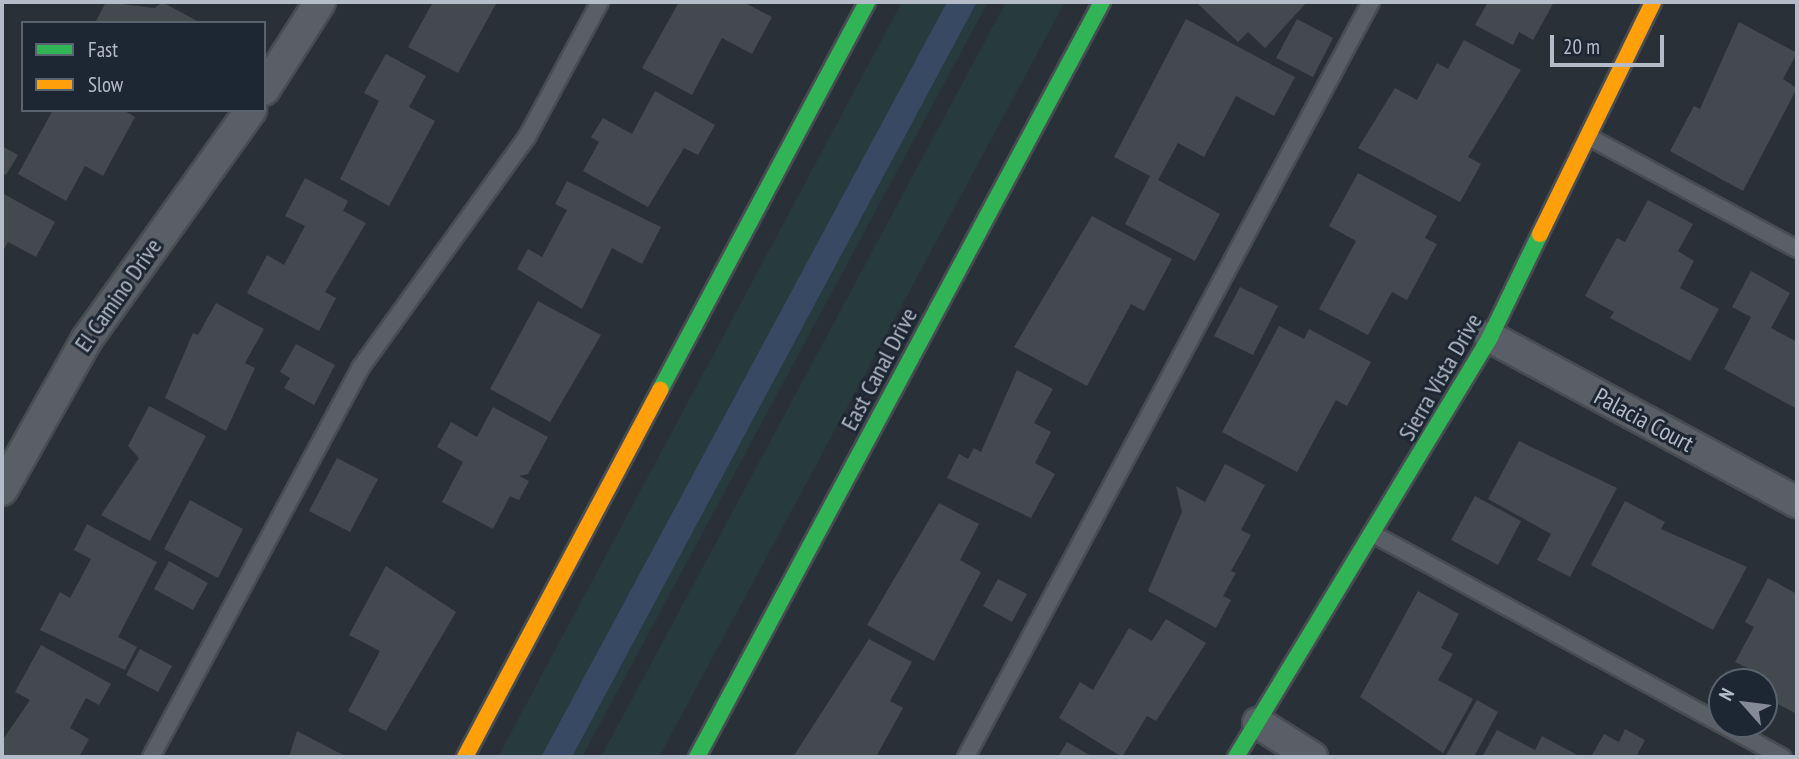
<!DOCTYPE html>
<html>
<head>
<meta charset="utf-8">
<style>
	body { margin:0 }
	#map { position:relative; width:1799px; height:759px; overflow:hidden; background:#2a3038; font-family:"PT Sans Narrow",sans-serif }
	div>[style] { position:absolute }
	.green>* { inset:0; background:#273a3e }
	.water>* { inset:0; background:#384963 }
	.building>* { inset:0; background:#444950 }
	.roads { filter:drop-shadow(2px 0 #484c53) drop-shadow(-2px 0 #484c53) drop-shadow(0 2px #484c53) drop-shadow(0 -2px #484c53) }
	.lane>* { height:16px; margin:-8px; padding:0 8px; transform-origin:8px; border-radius:8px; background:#5a5e66 }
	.street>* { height:30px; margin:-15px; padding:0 15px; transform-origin:15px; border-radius:15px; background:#5a5e66 }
	.fast>* { height:16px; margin:-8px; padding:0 8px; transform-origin:8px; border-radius:8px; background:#30b455 }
	.slow>* { height:16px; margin:-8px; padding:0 8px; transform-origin:8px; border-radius:8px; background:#ff9f0a }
	span { translate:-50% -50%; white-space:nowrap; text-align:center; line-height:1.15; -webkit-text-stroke:6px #1d2633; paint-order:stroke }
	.street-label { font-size:24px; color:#b4bcc9 }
	.frame { position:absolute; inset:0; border:4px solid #b4bcc9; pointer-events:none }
	.legend { position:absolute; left:21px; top:21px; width:245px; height:91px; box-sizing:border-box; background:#1d2633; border:2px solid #59626f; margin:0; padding:9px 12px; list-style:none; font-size:21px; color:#b4bcc9 }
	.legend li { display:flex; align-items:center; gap:14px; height:35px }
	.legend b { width:35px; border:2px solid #59626f }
	.north { position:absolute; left:1708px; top:668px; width:70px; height:70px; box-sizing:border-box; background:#1d2633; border:2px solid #59626f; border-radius:50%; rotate:298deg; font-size:19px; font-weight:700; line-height:28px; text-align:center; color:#b4bcc9 }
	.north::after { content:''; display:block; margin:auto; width:24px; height:32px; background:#848b96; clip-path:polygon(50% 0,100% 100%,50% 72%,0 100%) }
	.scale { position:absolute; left:1550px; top:35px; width:114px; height:32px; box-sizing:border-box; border:4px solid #b4bcc9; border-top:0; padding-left:9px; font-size:21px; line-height:24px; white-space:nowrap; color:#b4bcc9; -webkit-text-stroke:5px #1d2633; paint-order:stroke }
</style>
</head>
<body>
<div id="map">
	<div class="green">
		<i style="clip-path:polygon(902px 2px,947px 2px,541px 757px,498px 757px)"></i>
		<i style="clip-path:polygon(977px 2px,988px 2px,582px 757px,572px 757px)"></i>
		<i style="clip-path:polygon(1006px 2px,1065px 2px,659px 757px,601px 757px)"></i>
	</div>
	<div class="water">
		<i style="clip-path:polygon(947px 2px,977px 2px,572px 757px,541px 757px)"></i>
	</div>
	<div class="building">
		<i style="clip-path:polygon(106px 2px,155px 8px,162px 2px,201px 23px,95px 23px)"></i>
		<i style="clip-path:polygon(433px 2px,497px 2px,458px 73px,408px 47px)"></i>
		<i style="clip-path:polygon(679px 2px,743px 2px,772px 17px,752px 54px,722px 38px,692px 95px,642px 68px)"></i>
		<i style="clip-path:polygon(1196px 2px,1307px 2px,1265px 48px,1248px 32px,1238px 42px)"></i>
		<i style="clip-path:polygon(1488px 2px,1554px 2px,1533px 40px,1519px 32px,1513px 45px,1475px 25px)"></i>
		<i style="clip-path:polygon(1186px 19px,1295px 77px,1274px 116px,1236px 96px,1204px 157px,1178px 143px,1158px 180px,1220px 214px,1195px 261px,1125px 224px,1150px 176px,1114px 157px)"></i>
		<i style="clip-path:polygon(1297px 19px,1333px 38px,1313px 77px,1276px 58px)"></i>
		<i style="clip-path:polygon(1739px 22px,1797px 53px,1783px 79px,1797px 88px,1743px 191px,1670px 151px,1694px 106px,1700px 109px)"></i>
		<i style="clip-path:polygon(1464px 40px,1521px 70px,1468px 157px,1481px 164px,1460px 202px,1358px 148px,1395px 88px,1417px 100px,1437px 63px,1448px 69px)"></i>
		<i style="clip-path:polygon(386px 54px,426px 76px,409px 107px,435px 121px,389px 206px,340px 179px,379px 101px,364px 93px)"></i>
		<i style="clip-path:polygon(655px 91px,715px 125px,698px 155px,684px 148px,648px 207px,583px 171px,599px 142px,591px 137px,603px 118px,632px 134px)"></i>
		<i style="clip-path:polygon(53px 110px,123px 110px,135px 117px,103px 176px,85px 166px,66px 201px,18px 174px)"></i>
		<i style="clip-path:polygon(2px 146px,18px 155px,6px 175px,2px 173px)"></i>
		<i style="clip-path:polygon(1358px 173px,1437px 216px,1425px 238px,1437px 244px,1407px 300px,1392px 292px,1368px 335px,1319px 309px,1356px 241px,1329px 226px)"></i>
		<i style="clip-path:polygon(305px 178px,348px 201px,343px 211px,366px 223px,325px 292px,336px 298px,319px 331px,247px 293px,267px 255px,284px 265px,305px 226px,285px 216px)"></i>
		<i style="clip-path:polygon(567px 181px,661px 227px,642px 264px,612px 248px,582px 309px,517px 269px,528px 249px,542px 257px,567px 210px,555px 204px)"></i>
		<i style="clip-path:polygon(2px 193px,55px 222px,36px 257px,8px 242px,2px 253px)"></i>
		<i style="clip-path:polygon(1648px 200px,1693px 224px,1678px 251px,1694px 261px,1680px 288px,1719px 309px,1690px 361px,1610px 318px,1614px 312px,1585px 296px,1617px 238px,1625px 242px)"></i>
		<i style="clip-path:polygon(1092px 216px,1172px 259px,1144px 311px,1131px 304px,1087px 386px,1014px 347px)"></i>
		<i style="clip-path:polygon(1751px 271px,1790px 293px,1771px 328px,1797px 342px,1797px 409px,1724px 369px,1751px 317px,1732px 307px)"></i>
		<i style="clip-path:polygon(1240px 287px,1278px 306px,1253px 355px,1214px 336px)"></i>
		<i style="clip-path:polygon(538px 301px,601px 335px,550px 422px,490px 389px)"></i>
		<i style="clip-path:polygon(216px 303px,264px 329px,245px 363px,255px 368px,226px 431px,165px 398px,193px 333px,198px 335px)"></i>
		<i style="clip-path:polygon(1279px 326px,1304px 339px,1309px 329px,1371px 362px,1347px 406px,1336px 400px,1297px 472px,1222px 432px)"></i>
		<i style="clip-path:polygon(296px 344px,335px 365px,314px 405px,284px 388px,290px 378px,280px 372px)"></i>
		<i style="clip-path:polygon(1017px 370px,1053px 389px,1034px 423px,1051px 432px,1035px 463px,1055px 474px,1031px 518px,947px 478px,959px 454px,968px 459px,974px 448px,981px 452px)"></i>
		<i style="clip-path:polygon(149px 406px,206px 436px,150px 541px,101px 515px,139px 458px,128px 446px)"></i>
		<i style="clip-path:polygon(493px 407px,548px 437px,528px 474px,519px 476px,529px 481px,519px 500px,510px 496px,493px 529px,442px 502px,463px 462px,437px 447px,451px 422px,477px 437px)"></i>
		<i style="clip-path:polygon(1519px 441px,1617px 488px,1570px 577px,1537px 560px,1551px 534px,1488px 499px)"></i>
		<i style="clip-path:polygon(337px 458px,378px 479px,350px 532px,309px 511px)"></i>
		<i style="clip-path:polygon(1225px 464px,1265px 485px,1241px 530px,1251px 535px,1231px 571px,1236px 573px,1223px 596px,1231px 600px,1216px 628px,1148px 591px,1182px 512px,1176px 486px,1205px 502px)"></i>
		<i style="clip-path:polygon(1475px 496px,1521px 521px,1498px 565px,1451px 540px)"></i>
		<i style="clip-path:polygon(190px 500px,243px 529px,218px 578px,164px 549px)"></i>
		<i style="clip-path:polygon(1625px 501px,1665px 522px,1661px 529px,1747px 567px,1713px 630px,1591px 565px)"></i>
		<i style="clip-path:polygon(939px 503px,979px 524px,960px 560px,981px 572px,934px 661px,867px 625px)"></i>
		<i style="clip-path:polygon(87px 524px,157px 562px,118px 637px,137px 647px,125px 670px,40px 630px,60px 592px,70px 598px,91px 559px,74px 550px)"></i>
		<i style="clip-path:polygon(169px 561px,208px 583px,193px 610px,154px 589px)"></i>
		<i style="clip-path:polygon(386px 566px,456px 612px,386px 731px,348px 711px,380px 651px,349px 635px)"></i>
		<i style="clip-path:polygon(1768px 578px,1797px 594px,1797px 714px,1764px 697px,1764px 682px,1748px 682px,1754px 671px,1735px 662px,1754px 627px,1745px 622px)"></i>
		<i style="clip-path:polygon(998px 579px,1027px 594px,1012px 622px,983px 606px)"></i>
		<i style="clip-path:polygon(1418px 591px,1459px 614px,1441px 648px,1453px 654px,1438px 680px,1473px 699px,1443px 753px,1360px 697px)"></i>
		<i style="clip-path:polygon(1166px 619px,1206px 643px,1156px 721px,1147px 716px,1122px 757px,1059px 718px,1080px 682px,1093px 690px,1129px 628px,1152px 641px)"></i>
		<i style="clip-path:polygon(869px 639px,912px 662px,890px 701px,903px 708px,876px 757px,793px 757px)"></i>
		<i style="clip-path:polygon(41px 645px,111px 684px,99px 705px,86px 698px,70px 728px,89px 739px,79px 757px,2px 757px,2px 741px,30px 700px,15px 692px)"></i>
		<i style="clip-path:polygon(140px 649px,172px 666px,158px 692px,126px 675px)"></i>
		<i style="clip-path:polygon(1477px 700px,1498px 712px,1474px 757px,1445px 757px)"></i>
		<i style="clip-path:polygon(1625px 729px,1645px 740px,1636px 757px,1591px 757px,1604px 734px,1619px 742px)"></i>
		<i style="clip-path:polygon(1497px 730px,1535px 750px,1542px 736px,1581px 757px,1482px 757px)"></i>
		<i style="clip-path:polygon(297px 731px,347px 757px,289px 757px)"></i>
		<i style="clip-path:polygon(1067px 742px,1093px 757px,1058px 757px)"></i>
	</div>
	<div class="roads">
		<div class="lane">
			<i style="left:1589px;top:137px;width:236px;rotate:28.3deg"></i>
			<i style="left:1375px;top:535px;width:464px;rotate:28.6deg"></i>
			<i style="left:151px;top:757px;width:443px;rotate:-61.7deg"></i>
			<i style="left:361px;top:367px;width:284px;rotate:-54.2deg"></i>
			<i style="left:527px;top:137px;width:153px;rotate:-61.6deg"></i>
			<i style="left:966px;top:757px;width:857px;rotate:-61.79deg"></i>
		</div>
		<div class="street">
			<i style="left:264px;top:90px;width:104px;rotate:-57.5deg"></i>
			<i style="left:1490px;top:337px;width:349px;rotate:28.3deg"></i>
			<i style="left:2px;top:490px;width:173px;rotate:-60.6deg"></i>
			<i style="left:87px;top:339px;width:282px;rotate:-54.4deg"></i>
			<i style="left:1258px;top:723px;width:64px;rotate:32.2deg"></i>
		</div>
		<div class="fast">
			<i style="left:660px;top:390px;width:440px;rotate:-61.9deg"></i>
			<i style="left:697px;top:757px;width:857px;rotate:-61.79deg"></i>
			<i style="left:1236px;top:757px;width:491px;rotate:-58.8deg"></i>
			<i style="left:1490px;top:337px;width:114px;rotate:-64.1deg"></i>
		</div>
		<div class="slow">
			<i style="left:1540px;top:234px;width:258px;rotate:-64deg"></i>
			<i style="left:465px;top:757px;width:416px;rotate:-62deg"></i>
		</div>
	</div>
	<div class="street-label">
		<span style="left:118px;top:295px;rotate:-55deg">El Camino Drive</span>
		<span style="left:879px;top:369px;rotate:-62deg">East Canal Drive</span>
		<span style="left:1440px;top:377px;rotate:-60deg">Sierra Vista Drive</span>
		<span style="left:1644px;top:420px;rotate:28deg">Palacia Court</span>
	</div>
	<div class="frame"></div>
	<ul class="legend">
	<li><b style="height:9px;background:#30b455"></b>Fast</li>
	<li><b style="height:9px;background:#ff9f0a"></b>Slow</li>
	</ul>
	<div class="north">N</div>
	<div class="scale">20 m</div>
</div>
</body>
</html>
